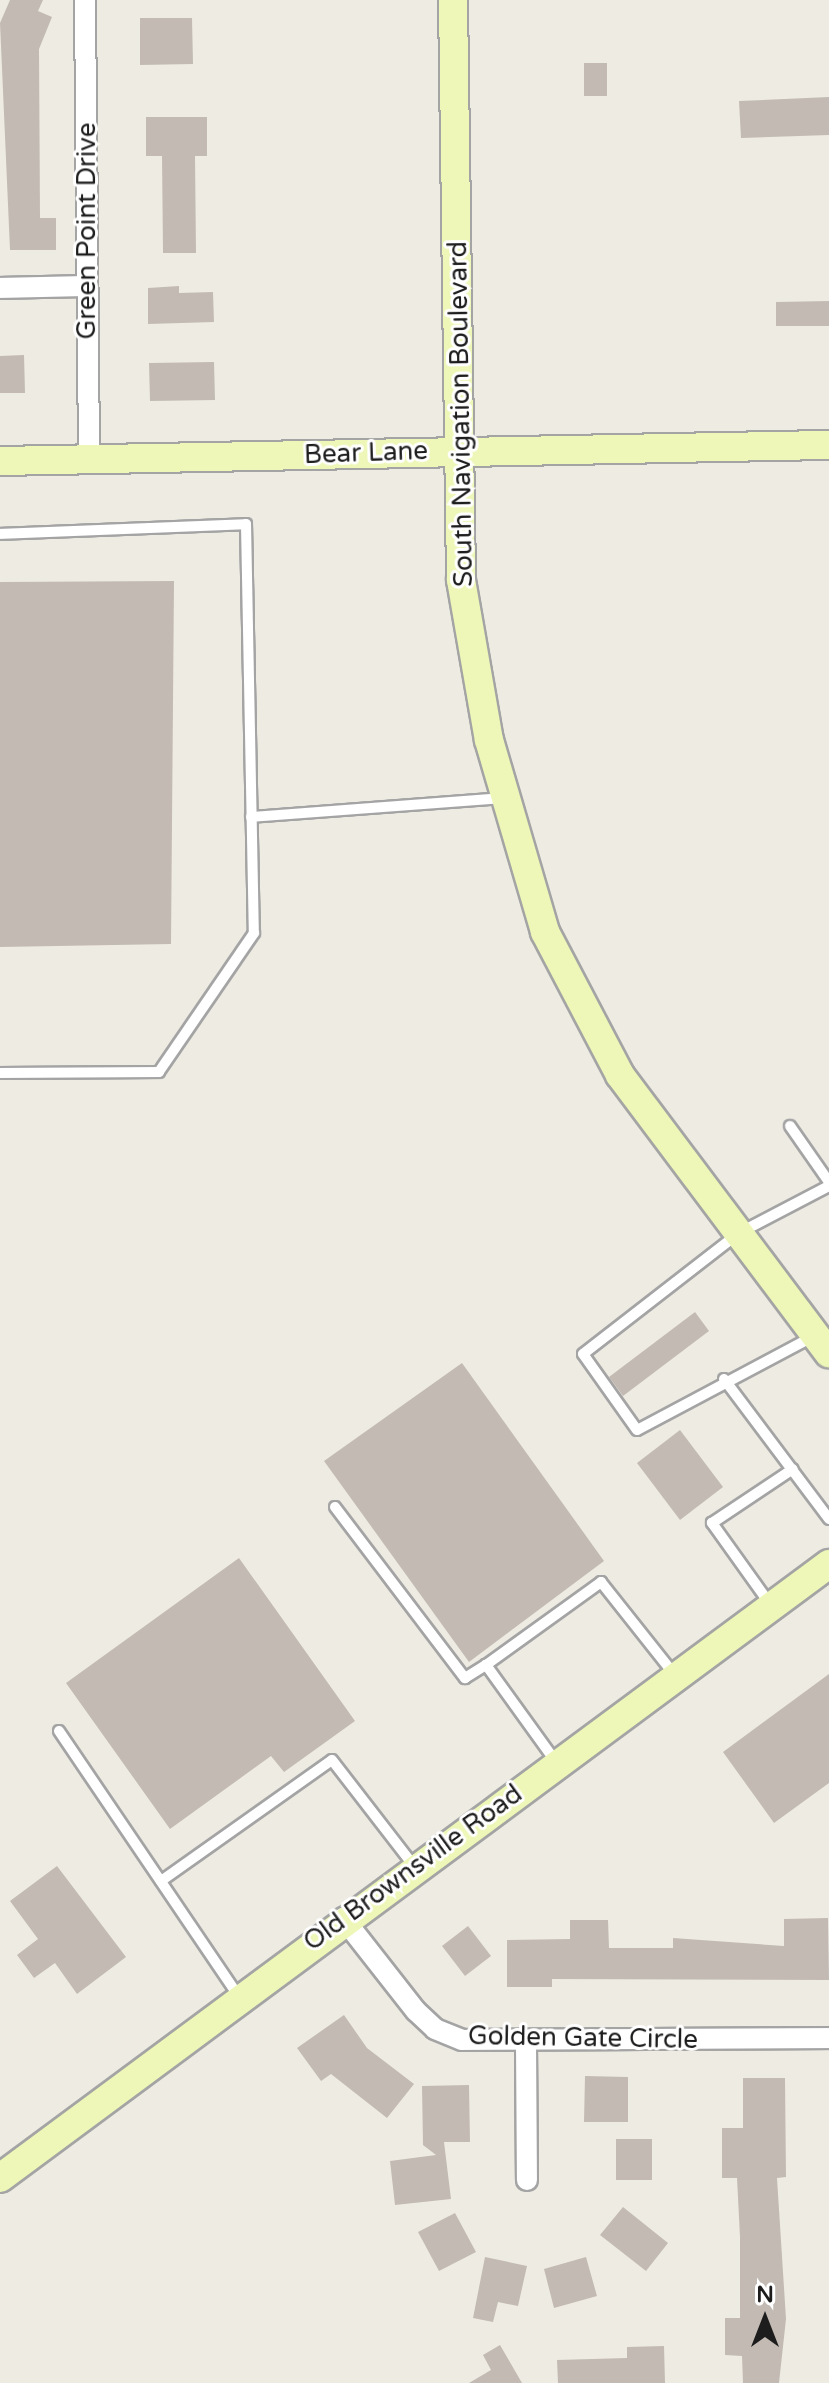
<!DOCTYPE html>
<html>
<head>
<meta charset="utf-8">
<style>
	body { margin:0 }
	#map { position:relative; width:829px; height:2383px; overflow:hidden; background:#eeebe3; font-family:"Varela Round",sans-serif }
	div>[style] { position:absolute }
	.building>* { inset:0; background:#c2bab3 }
	.roads { filter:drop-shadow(2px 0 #a4a4a4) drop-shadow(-2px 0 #a4a4a4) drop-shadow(0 2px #a4a4a4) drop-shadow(0 -2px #a4a4a4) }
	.lane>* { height:10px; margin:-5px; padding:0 5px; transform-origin:5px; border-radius:5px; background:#fff }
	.street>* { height:20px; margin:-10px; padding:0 10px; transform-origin:10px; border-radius:10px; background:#fff }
	.secondary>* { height:28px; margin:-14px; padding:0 14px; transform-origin:14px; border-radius:14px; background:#eef7b8 }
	span { translate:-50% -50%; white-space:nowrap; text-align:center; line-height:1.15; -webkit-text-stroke:6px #fff; paint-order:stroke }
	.street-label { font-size:26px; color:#1d1d1d }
	.north { position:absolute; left:725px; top:2279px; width:80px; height:80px; -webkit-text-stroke:6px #fff; paint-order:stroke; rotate:0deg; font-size:22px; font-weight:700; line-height:32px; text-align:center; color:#1d1d1d }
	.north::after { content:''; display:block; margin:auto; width:28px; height:36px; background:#1d1d1d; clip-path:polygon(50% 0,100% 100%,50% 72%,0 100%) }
</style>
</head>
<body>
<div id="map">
	<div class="building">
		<i style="clip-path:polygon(10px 0,43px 0,38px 11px,52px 17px,39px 49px,40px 218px,56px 218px,56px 250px,10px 250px,0 23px)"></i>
		<i style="clip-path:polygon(140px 18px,192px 18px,193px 64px,140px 65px)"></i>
		<i style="clip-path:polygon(584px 63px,607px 63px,607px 96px,584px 96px)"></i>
		<i style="clip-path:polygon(829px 97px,829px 135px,741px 138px,739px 101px)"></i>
		<i style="clip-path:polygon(146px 117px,207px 117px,207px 156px,195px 156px,196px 253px,163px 253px,162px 156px,146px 156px)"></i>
		<i style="clip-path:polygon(179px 286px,179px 293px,213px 292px,214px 322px,148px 324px,148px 288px)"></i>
		<i style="clip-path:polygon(829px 301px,829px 326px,776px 326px,776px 302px)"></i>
		<i style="clip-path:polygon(24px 355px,25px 393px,0 393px,0 356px)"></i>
		<i style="clip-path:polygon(214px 362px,215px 400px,150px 401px,149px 363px)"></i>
		<i style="clip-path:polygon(174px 581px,171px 944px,0 947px,0 582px)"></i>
		<i style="clip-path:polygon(695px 1312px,709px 1331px,623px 1396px,609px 1377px)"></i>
		<i style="clip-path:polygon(462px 1363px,604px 1561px,469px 1662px,324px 1461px)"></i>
		<i style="clip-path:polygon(680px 1430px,723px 1487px,680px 1520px,637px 1463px)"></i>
		<i style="clip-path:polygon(239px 1558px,355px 1721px,284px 1772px,271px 1756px,170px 1829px,66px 1683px)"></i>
		<i style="clip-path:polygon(829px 1674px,829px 1783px,774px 1823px,723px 1752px)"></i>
		<i style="clip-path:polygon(57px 1866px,126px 1957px,77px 1994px,55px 1963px,34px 1978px,17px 1955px,38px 1939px,10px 1901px)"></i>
		<i style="clip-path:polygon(828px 1918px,829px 1980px,552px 1979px,552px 1987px,507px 1987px,507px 1940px,570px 1939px,570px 1920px,608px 1920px,609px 1948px,673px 1948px,673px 1938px,784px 1946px,784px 1919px)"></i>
		<i style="clip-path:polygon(468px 1926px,491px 1956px,465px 1976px,442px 1946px)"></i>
		<i style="clip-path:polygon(344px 2015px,367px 2048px,414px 2084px,387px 2118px,331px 2074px,321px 2081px,297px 2048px)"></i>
		<i style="clip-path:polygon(585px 2076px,628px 2077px,628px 2122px,584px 2122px)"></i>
		<i style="clip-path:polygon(743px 2078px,785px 2078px,786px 2177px,777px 2178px,786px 2319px,779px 2383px,743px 2383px,742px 2356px,725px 2355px,725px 2318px,740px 2318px,740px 2237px,737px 2178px,722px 2178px,722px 2128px,743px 2128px)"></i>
		<i style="clip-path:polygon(469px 2085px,470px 2142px,444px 2142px,451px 2199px,395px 2205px,390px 2161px,436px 2155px,423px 2145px,422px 2086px)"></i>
		<i style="clip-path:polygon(616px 2139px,652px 2139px,652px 2180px,616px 2180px)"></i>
		<i style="clip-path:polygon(623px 2207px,668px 2243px,646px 2271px,600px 2235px)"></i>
		<i style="clip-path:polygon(455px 2213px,476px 2252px,439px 2271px,418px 2232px)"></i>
		<i style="clip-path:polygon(485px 2257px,527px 2266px,518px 2306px,498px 2302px,493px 2322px,473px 2318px)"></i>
		<i style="clip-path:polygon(586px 2257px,597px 2296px,554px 2308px,544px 2269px)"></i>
		<i style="clip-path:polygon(500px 2345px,522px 2383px,469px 2383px,491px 2370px,483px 2355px)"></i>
		<i style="clip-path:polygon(664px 2346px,665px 2383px,558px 2383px,557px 2360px,627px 2358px,627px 2347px)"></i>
	</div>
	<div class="roads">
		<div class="lane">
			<i style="left:0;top:534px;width:246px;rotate:-2.3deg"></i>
			<i style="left:246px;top:524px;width:409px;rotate:88.9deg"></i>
			<i style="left:254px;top:933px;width:168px;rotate:124.4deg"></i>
			<i style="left:159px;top:1072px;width:159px;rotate:179.6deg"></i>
			<i style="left:251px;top:817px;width:255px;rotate:-4.3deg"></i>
			<i style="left:790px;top:1126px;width:68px;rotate:55.1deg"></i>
			<i style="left:814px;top:1336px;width:200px;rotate:152deg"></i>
			<i style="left:637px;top:1430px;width:93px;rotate:-125.4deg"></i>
			<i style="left:583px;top:1354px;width:197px;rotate:-37.8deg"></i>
			<i style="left:739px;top:1233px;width:102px;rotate:-27.6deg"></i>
			<i style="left:724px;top:1379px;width:175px;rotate:53.1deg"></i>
			<i style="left:335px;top:1507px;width:215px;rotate:52.8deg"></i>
			<i style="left:465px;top:1678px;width:25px;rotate:-32deg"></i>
			<i style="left:770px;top:1604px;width:100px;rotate:-125.6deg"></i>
			<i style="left:712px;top:1523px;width:97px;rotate:-33.7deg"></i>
			<i style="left:59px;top:1731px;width:321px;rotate:55.9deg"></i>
			<i style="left:556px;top:1762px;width:120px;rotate:-125.8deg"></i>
			<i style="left:486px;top:1665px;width:142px;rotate:-35.8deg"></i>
			<i style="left:601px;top:1582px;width:117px;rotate:51.6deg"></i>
			<i style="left:161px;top:1881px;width:209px;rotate:-35.3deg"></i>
			<i style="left:332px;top:1760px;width:134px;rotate:52.3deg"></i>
		</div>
		<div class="street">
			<i style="left:85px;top:0;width:462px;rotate:89.5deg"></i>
			<i style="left:0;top:288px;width:87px;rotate:-1.3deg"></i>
			<i style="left:343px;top:1918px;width:118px;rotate:51.9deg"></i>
			<i style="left:416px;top:2011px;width:26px;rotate:43deg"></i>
			<i style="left:435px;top:2029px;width:29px;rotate:22deg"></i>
			<i style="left:462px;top:2040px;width:367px;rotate:-0.3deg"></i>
			<i style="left:526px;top:2044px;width:136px;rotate:89.6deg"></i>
		</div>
		<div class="secondary">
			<i style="left:453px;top:0;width:580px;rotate:89.21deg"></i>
			<i style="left:461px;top:580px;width:162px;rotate:80.1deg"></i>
			<i style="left:489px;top:740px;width:200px;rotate:73.7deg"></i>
			<i style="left:545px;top:932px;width:161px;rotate:62.3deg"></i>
			<i style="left:620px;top:1075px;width:348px;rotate:53.1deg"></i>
			<i style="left:0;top:461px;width:829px;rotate:-1.11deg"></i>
			<i style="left:0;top:2178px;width:1032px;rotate:-36.53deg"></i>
		</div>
	</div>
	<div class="street-label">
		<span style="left:87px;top:231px;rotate:-90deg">Green Point Drive</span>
		<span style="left:461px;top:414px;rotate:-91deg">South Navigation Boulevard</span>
		<span style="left:366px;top:453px;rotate:-2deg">Bear Lane</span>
		<span style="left:413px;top:1868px;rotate:-36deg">Old Brownsville Road</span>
		<span style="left:583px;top:2038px;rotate:1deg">Golden Gate Circle</span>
	</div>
	<div class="north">N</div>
</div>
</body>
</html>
